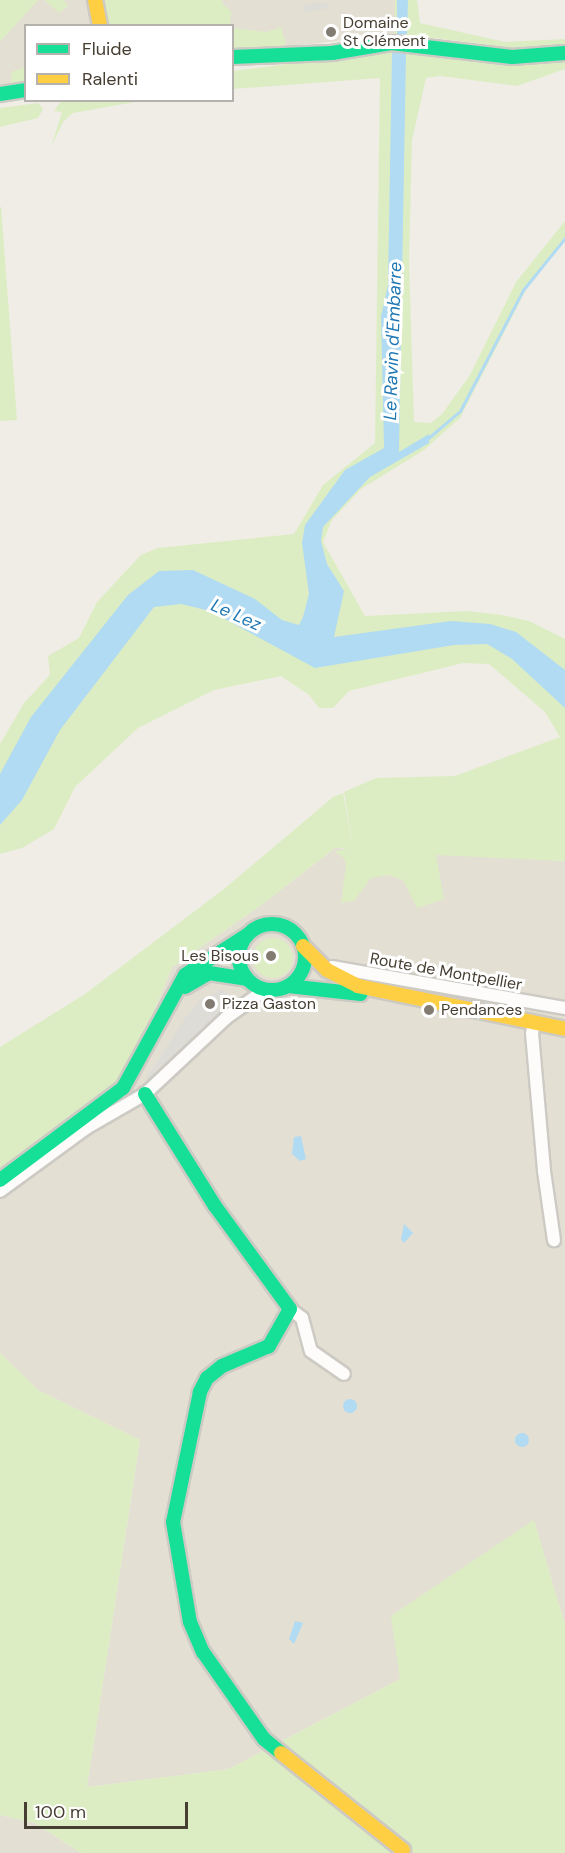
<!DOCTYPE html>
<html>
<head>
<meta charset="utf-8">
<style>
	body { margin:0 }
	#map { position:relative; width:565px; height:1853px; overflow:hidden; background:#efede6; font-family:"DM Sans",sans-serif }
	div>[style] { position:absolute }
	.residential>* { inset:0; background:#e4dfd3 }
	.green>* { inset:0; background:#ddedc3 }
	.round { border-radius:50% }
	.parking>* { inset:0; background:#dedcd6 }
	.water>* { inset:0; background:#b1daf3 }
	.stream>* { height:3px; margin:-1.5px; padding:0 1.5px; transform-origin:1.5px; border-radius:1.5px; background:#b1daf3 }
	.roads { filter:drop-shadow(2px 0 #cdcac4) drop-shadow(-2px 0 #cdcac4) drop-shadow(0 2px #cdcac4) drop-shadow(0 -2px #cdcac4) }
	.street>* { height:12px; margin:-6px; padding:0 6px; transform-origin:6px; border-radius:6px; background:#fdfcfb }
	.fast>* { height:14px; margin:-7px; padding:0 7px; transform-origin:7px; border-radius:7px; background:#16e098 }
	.fast>.ring { margin:-7px; padding:0; box-sizing:content-box; background:none; border:14px solid #16e098; border-radius:50% }
	.slow>* { height:14px; margin:-7px; padding:0 7px; transform-origin:7px; border-radius:7px; background:#ffcf43 }
	.dots>* { width:16px; height:16px; translate:-50% -50%; box-sizing:border-box; border:3px solid #fff; border-radius:50% }
	span { translate:-50% -50%; white-space:nowrap; text-align:center; line-height:1.15; -webkit-text-stroke:6px #fff; paint-order:stroke }
	.poi-label { font-size:16px; color:#463e32 }
	.left { translate:0 -50%; text-align:left }
	.right { translate:-100% -50%; text-align:right }
	.street-label { font-size:16px; color:#463e32 }
	.water-label { font-size:18px; color:#1f78b4; font-style:italic }
	.legend { position:absolute; left:24px; top:24px; width:210px; height:78px; box-sizing:border-box; background:#fff; border:2px solid #b5b2ad; margin:0; padding:8px 10px; list-style:none; font-size:18px; color:#463e32 }
	.legend li { display:flex; align-items:center; gap:12px; height:30px }
	.legend b { width:30px; border:2px solid #b5b2ad }
	.scale { position:absolute; left:24px; top:1802px; width:164px; height:27px; box-sizing:border-box; border:3px solid #463e32; border-top:0; padding-left:8px; font-size:18px; line-height:21px; white-space:nowrap; color:#463e32; -webkit-text-stroke:4px #fff; paint-order:stroke }
</style>
</head>
<body>
<div id="map">
	<div class="residential">
		<i style="clip-path:polygon(0 0,91px 0,95px 25px,26px 26px,25px 83px,0 86px)"></i>
		<i style="clip-path:polygon(102px 0,411px 0,412px 36px,390px 35px,233px 53px,232px 26px,108px 25px)"></i>
		<i style="clip-path:polygon(335px 848px,565px 861px,565px 1625px,534px 1521px,400px 1679px,229px 1769px,87px 1787px,140px 1440px,38px 1390px,0 1353px,0 1198px,123px 1088px,172px 967px,260px 906px)"></i>
		<i style="clip-path:polygon(0 1815px,35px 1823px,81px 1853px,0 1853px)"></i>
	</div>
	<div class="green">
		<i style="clip-path:polygon(0 0,38px 0,0 42px)"></i>
		<i style="clip-path:polygon(45px 0,63px 0,68px 6px,59px 13px)"></i>
		<i style="clip-path:polygon(102px 0,223px 0,222px 4px,231px 11px,230px 25px,108px 25px)"></i>
		<i style="clip-path:polygon(395px 0,417px 0,420px 23px,505px 42px,565px 39px,565px 44px,529px 50px,394px 33px)"></i>
		<i style="clip-path:polygon(281px 27px,286px 45px,233px 51px,233px 28px,267px 32px)"></i>
		<i style="clip-path:polygon(382px 52px,427px 53px,509px 66px,565px 61px,565px 69px,517px 86px,440px 76px,426px 78px,412px 140px,409px 261px,414px 422px,431px 423px,442px 414px,470px 375px,516px 282px,565px 221px,565px 241px,528px 286px,460px 418px,424px 450px,361px 489px,332px 520px,323px 542px,365px 616px,467px 611px,502px 615px,529px 621px,565px 639px,565px 861px,436px 855px,444px 899px,417px 908px,403px 880px,388px 875px,371px 878px,354px 901px,341px 903px,346px 865px,344px 858px,335px 852px,347px 848px,335px 848px,260px 906px,172px 967px,123px 1088px,0 1178px,0 1047px,85px 994px,224px 889px,333px 797px,343px 793px,353px 847px,344px 792px,376px 778px,455px 776px,560px 737px,545px 712px,489px 664px,463px 663px,349px 691px,333px 708px,319px 708px,309px 695px,281px 676px,214px 690px,138px 728px,75px 787px,54px 829px,22px 848px,0 854px,0 744px,24px 703px,50px 675px,48px 656px,79px 638px,97px 602px,141px 555px,158px 548px,294px 534px,323px 485px,375px 443px,380px 78px,233px 89px,233px 71px)"></i>
		<i style="clip-path:polygon(25px 67px,25px 86px,10px 88px,12px 72px)"></i>
		<i style="clip-path:polygon(61px 101px,62px 100px,141px 101px,73px 113px,63px 122px,51px 147px,62px 112px,54px 111px)"></i>
		<i style="clip-path:polygon(38px 103px,43px 109px,38px 118px,0 127px,0 108px)"></i>
		<i style="clip-path:polygon(1px 206px,17px 420px,0 421px,0 208px)"></i>
		<i class="round" style="left:253px;top:938px;width:40px;height:40px"></i>
		<i style="clip-path:polygon(0 1353px,38px 1390px,140px 1440px,87px 1787px,229px 1769px,400px 1679px,391px 1616px,534px 1520px,565px 1625px,565px 1853px,81px 1853px,35px 1823px,0 1815px)"></i>
	</div>
	<div class="parking">
		<i style="clip-path:polygon(316px 3px,327px 3px,328px 8px,304px 13px,303px 6px)"></i>
		<i style="clip-path:polygon(222px 989px,236px 1001px,174px 1056px,149px 1084px,146px 1078px,188px 1014px,200px 1000px)"></i>
	</div>
	<div class="water">
		<i style="clip-path:polygon(397px 0,408px 0,407px 34px,397px 35px)"></i>
		<i style="clip-path:polygon(392px 52px,406px 53px,399px 452px,429px 434px,429px 443px,370px 477px,323px 527px,321px 541px,327px 564px,344px 591px,334px 637px,451px 621px,490px 624px,516px 632px,565px 670px,565px 708px,512px 659px,487px 644px,454px 645px,315px 668px,210px 611px,181px 604px,154px 607px,60px 730px,22px 800px,0 825px,0 774px,31px 717px,128px 595px,159px 571px,193px 570px,255px 599px,282px 620px,299px 625px,303px 617px,309px 594px,302px 543px,305px 525px,345px 470px,384px 448px,381px 316px,388px 285px)"></i>
		<i style="clip-path:polygon(301px 1136px,306px 1159px,300px 1161px,292px 1154px,294px 1137px)"></i>
		<i style="clip-path:polygon(404px 1224px,413px 1233px,404px 1243px,401px 1239px)"></i>
		<i class="round" style="left:343px;top:1399px;width:14px;height:14px"></i>
		<i class="round" style="left:515px;top:1433px;width:14px;height:14px"></i>
		<i style="clip-path:polygon(295px 1621px,303px 1623px,294px 1644px,289px 1639px)"></i>
	</div>
	<div class="stream">
		<i style="left:427px;top:439px;width:43px;rotate:-40.3deg"></i>
		<i style="left:460px;top:411px;width:136px;rotate:-62.5deg"></i>
		<i style="left:523px;top:290px;width:67px;rotate:-51.1deg"></i>
	</div>
	<div class="roads">
		<div class="street">
			<i style="left:332px;top:967px;width:237px;rotate:10deg"></i>
			<i style="left:534px;top:1022px;width:11px;rotate:100deg"></i>
			<i style="left:532px;top:1033px;width:139px;rotate:85deg"></i>
			<i style="left:544px;top:1171px;width:70px;rotate:81.8deg"></i>
			<i style="left:0;top:1191px;width:107px;rotate:-36.2deg"></i>
			<i style="left:86px;top:1128px;width:68px;rotate:-30deg"></i>
			<i style="left:145px;top:1094px;width:112px;rotate:-43.2deg"></i>
			<i style="left:227px;top:1017px;width:47px;rotate:-35.4deg"></i>
			<i style="left:290px;top:1309px;width:15px;rotate:37deg"></i>
			<i style="left:302px;top:1318px;width:34px;rotate:75deg"></i>
			<i style="left:311px;top:1351px;width:40px;rotate:34.9deg"></i>
		</div>
		<div class="fast">
			<i style="left:232px;top:57px;width:100px;rotate:-2.3deg"></i>
			<i style="left:332px;top:53px;width:60px;rotate:-9.6deg"></i>
			<i style="left:391px;top:43px;width:122px;rotate:6.6deg"></i>
			<i style="left:512px;top:57px;width:53px;rotate:-4.3deg"></i>
			<i style="left:0;top:94px;width:26px;rotate:-9deg"></i>
			<i class="ring" style="left:239px;top:924px;width:52px;height:52px"></i>
			<i style="left:288px;top:986px;width:73px;rotate:6.3deg"></i>
			<i style="left:185px;top:987px;width:28px;rotate:-30deg"></i>
			<i style="left:209px;top:973px;width:38px;rotate:9deg"></i>
			<i style="left:145px;top:1094px;width:132px;rotate:58deg"></i>
			<i style="left:215px;top:1206px;width:127px;rotate:53.9deg"></i>
			<i style="left:290px;top:1309px;width:43px;rotate:119.6deg"></i>
			<i style="left:269px;top:1346px;width:51px;rotate:156.9deg"></i>
			<i style="left:222px;top:1366px;width:19px;rotate:141deg"></i>
			<i style="left:207px;top:1378px;width:16px;rotate:117deg"></i>
			<i style="left:200px;top:1392px;width:133px;rotate:101.7deg"></i>
			<i style="left:173px;top:1522px;width:101px;rotate:80.4deg"></i>
			<i style="left:190px;top:1622px;width:33px;rotate:67deg"></i>
			<i style="left:203px;top:1652px;width:106px;rotate:55deg"></i>
			<i style="left:264px;top:1739px;width:22px;rotate:39deg"></i>
			<i style="left:0;top:1180px;width:154px;rotate:-36.8deg"></i>
			<i style="left:123px;top:1088px;width:129px;rotate:-61.2deg"></i>
			<i style="left:185px;top:975px;width:74px;rotate:-32.8deg"></i>
		</div>
		<div class="slow">
			<i style="left:95px;top:0;width:26px;rotate:79deg"></i>
			<i style="left:303px;top:946px;width:34px;rotate:45deg"></i>
			<i style="left:327px;top:970px;width:35px;rotate:27deg"></i>
			<i style="left:358px;top:986px;width:211px;rotate:11.7deg"></i>
			<i style="left:281px;top:1753px;width:156px;rotate:38.5deg"></i>
		</div>
	</div>
	<div class="dots">
		<i style="left:331px;top:32px;background:#817b71"></i>
		<i style="left:271px;top:956px;background:#817b71"></i>
		<i style="left:210px;top:1004px;background:#817b71"></i>
		<i style="left:429px;top:1010px;background:#817b71"></i>
	</div>
	<div class="poi-label">
		<span class="left" style="left:343px;top:32px">Domaine<br>St Clément</span>
		<span class="right" style="left:259px;top:956px">Les Bisous</span>
		<span class="left" style="left:222px;top:1004px">Pizza Gaston</span>
		<span class="left" style="left:441px;top:1010px">Pendances</span>
	</div>
	<div class="street-label">
		<span style="left:446px;top:972px;rotate:10deg">Route de Montpellier</span>
	</div>
	<div class="water-label">
		<span style="left:393px;top:341px;rotate:-88deg">Le Ravin d'Embarre</span>
		<span style="left:236px;top:615px;rotate:24deg">Le Lez</span>
	</div>
	<ul class="legend">
	<li><b style="height:8px;background:#16e098"></b>Fluide</li>
	<li><b style="height:8px;background:#ffcf43"></b>Ralenti</li>
	</ul>
	<div class="scale">100 m</div>
</div>
</body>
</html>
